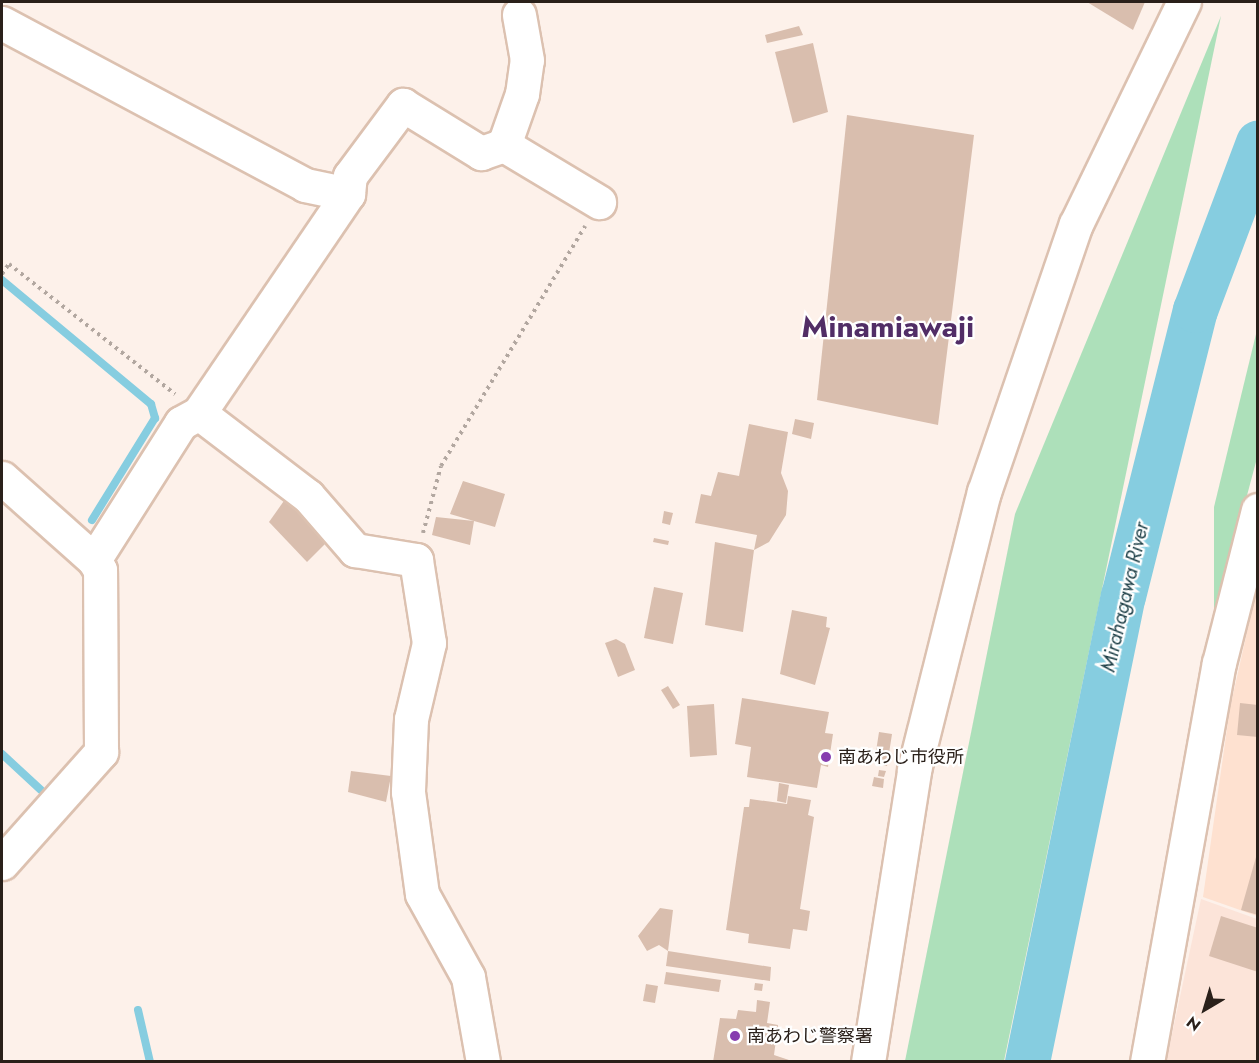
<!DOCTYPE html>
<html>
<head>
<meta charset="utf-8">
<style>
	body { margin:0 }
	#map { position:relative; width:1259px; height:1063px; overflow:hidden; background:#fdf1ea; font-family:Jost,"Noto Sans JP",sans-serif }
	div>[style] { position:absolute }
	.built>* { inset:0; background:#fee1d0 }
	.industrial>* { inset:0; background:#fce4d9 }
	.green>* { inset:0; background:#ade0ba }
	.stream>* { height:8px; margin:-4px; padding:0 4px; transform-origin:4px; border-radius:4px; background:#86cde0 }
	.river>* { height:45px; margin:-22.5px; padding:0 22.5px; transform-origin:22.5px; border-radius:22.5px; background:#86cde0 }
	.building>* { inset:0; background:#d9beae }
	.path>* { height:4px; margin-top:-2px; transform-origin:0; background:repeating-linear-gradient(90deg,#b2a7a0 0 3px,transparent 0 7.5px) }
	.roads { filter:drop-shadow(2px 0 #dcc1b0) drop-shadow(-2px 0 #dcc1b0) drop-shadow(0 2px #dcc1b0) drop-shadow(0 -2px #dcc1b0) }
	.minor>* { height:33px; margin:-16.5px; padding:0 16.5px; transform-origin:16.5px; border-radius:16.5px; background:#fff }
	.dots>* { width:16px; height:16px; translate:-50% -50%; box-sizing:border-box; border:3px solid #fff; border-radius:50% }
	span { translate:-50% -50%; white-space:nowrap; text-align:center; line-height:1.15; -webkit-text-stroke:4.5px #fff; paint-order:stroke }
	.poi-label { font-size:18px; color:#2a201a }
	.left { translate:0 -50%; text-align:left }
	.water-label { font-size:20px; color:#1d3f47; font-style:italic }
	.town-label { font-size:30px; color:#512d66; font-weight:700 }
	.frame { position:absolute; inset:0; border:3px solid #2a201a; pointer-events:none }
	.north { position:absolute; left:1175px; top:979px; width:60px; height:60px; -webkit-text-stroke:4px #fff; paint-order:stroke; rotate:218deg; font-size:16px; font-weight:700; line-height:24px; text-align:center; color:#2a201a }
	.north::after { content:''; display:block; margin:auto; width:21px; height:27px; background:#2a201a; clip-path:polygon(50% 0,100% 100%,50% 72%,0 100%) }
</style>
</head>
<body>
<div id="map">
	<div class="built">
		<i style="clip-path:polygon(1257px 588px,1257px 916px,1203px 897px,1230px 708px)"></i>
	</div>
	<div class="industrial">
		<i style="clip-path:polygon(1201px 899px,1257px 919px,1257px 1061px,1166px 1062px)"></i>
	</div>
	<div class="green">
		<i style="clip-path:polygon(1221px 16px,1004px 1061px,905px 1061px,1015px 514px)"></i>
		<i style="clip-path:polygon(1257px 330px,1257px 458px,1214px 619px,1214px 507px)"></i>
	</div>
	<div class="stream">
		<i style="left:2px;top:280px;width:194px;rotate:39.8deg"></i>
		<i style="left:151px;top:404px;width:15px;rotate:74deg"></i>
		<i style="left:155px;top:418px;width:120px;rotate:121.7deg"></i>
		<i style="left:2px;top:754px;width:53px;rotate:42.7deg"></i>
		<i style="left:138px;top:1010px;width:53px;rotate:77deg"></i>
	</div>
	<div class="river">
		<i style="left:1027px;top:1062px;width:476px;rotate:-78.4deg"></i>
		<i style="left:1123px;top:596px;width:295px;rotate:-75.9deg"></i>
		<i style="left:1195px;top:310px;width:179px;rotate:-69.4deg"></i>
	</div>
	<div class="building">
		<i style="clip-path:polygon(1087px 2px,1145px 2px,1133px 30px)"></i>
		<i style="clip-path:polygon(799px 26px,803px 35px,767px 43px,765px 35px)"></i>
		<i style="clip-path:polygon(813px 43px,828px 112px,793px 123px,775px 52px)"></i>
		<i style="clip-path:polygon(847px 115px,974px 135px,938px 425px,817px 400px)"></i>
		<i style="clip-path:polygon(795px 419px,814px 423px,811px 439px,792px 434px)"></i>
		<i style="clip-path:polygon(749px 424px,788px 432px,781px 473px,788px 491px,786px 515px,769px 542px,754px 550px,757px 535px,695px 523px,701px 494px,711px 496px,718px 472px,739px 476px)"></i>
		<i style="clip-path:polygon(463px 481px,505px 494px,495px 527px,474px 521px,470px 545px,432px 535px,436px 517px,474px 521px,450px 514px)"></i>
		<i style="clip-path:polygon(286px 498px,327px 542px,307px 562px,269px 522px)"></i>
		<i style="clip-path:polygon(664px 511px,673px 513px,670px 525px,662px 523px)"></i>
		<i style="clip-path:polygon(654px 538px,669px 541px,668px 545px,653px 542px)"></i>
		<i style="clip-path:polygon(715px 542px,754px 550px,743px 632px,705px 625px)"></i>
		<i style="clip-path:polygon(654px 587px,683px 593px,673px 644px,644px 638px)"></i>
		<i style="clip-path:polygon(792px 610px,827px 617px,826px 627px,830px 628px,815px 685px,780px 674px)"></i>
		<i style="clip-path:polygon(616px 639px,625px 644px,635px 670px,618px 677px,605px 643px)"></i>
		<i style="clip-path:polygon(668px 686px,680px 705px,673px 709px,661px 690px)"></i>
		<i style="clip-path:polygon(742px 698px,829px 712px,825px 733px,833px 734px,828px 767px,821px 765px,817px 788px,747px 777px,751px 747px,735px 744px)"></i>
		<i style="clip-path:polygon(1240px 703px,1258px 705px,1258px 737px,1237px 735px)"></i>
		<i style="clip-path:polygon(714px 704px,717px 755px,690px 757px,687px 706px)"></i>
		<i style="clip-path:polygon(879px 732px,892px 734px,887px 766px,874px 764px)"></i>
		<i style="clip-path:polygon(879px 770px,886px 771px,884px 777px,878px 776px)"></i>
		<i style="clip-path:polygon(351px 771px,391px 776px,386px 802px,348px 792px)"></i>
		<i style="clip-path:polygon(874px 777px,884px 779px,883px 788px,872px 786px)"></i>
		<i style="clip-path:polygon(779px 783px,789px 785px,786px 803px,777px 801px)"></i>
		<i style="clip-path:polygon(788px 796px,811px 800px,808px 815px,814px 817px,800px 909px,810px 911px,807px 931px,793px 929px,790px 949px,748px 943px,749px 934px,726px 930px,744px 807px,749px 807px,750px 799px,787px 804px)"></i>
		<i style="clip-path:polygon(1258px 850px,1258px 915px,1241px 910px)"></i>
		<i style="clip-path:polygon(660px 908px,673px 910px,668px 951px,659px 945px,647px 951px,638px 936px)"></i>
		<i style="clip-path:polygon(1221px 916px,1258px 928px,1258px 972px,1209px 956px)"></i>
		<i style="clip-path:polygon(668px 951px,771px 967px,770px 981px,666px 966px)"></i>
		<i style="clip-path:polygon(666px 972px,721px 980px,719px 992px,664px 984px)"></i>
		<i style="clip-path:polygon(755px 983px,763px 984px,762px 991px,754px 990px)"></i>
		<i style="clip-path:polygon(646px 984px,658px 986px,655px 1003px,643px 1001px)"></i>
		<i style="clip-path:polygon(757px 1000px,770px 1002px,767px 1023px,778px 1025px,774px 1055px,795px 1062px,713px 1062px,720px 1018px,736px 1019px,738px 1010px,756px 1012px)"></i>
	</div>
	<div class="path">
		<i style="left:2px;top:274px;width:12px;rotate:-55deg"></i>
		<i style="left:9px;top:264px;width:211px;rotate:38.1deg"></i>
		<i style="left:423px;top:533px;width:69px;rotate:-75deg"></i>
		<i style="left:441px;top:466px;width:280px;rotate:-59deg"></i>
	</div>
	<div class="roads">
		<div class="minor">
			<i style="left:2px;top:23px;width:344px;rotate:28.1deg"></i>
			<i style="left:305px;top:185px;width:44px;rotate:11.8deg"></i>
			<i style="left:348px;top:194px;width:18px;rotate:-84deg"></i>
			<i style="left:350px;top:176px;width:89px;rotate:-53.3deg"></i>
			<i style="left:403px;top:105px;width:92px;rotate:31.6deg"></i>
			<i style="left:481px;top:153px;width:24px;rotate:-19deg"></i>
			<i style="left:504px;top:145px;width:111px;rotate:31deg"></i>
			<i style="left:504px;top:145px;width:54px;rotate:-70.6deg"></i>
			<i style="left:522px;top:94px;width:34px;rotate:-82deg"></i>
			<i style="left:527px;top:60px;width:46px;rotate:-100.1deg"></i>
			<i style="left:199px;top:413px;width:137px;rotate:37.3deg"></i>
			<i style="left:308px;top:496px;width:72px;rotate:49deg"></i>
			<i style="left:355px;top:550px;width:62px;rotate:9.3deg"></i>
			<i style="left:416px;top:560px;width:84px;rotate:81.1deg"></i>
			<i style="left:429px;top:643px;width:78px;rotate:103.3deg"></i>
			<i style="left:411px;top:719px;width:73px;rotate:92.4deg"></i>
			<i style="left:408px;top:792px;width:103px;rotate:82.2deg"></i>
			<i style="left:422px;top:894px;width:95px;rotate:61deg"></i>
			<i style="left:468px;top:977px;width:86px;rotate:80deg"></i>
			<i style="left:2px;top:478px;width:123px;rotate:41.7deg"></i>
			<i style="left:2px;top:863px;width:149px;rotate:-48.3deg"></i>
			<i style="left:101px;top:752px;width:182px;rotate:-90.3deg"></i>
			<i style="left:100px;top:570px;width:12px;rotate:-121deg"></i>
			<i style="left:94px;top:560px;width:162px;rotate:-57.6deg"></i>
			<i style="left:181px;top:423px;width:21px;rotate:-29deg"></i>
			<i style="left:199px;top:413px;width:265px;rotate:-55.8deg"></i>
			<i style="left:868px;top:1062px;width:296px;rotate:-81deg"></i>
			<i style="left:914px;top:770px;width:287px;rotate:-75.9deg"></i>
			<i style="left:984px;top:492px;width:283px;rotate:-71.1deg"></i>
			<i style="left:1076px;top:224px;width:247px;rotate:-64.1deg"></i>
			<i style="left:1147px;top:1062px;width:405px;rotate:-79.8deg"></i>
			<i style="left:1219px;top:663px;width:158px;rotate:-75.7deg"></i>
		</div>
	</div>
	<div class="dots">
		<i style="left:826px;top:757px;background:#863daf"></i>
		<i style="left:735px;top:1036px;background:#863daf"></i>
	</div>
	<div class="poi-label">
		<span class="left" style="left:838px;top:757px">南あわじ市役所</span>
		<span class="left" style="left:747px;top:1036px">南あわじ警察署</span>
	</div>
	<div class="water-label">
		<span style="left:1125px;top:597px;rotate:-77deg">Mirahagawa River</span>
	</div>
	<div class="town-label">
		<span style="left:888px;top:327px">Minamiawaji</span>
	</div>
	<div class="frame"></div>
	<div class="north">N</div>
</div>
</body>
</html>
